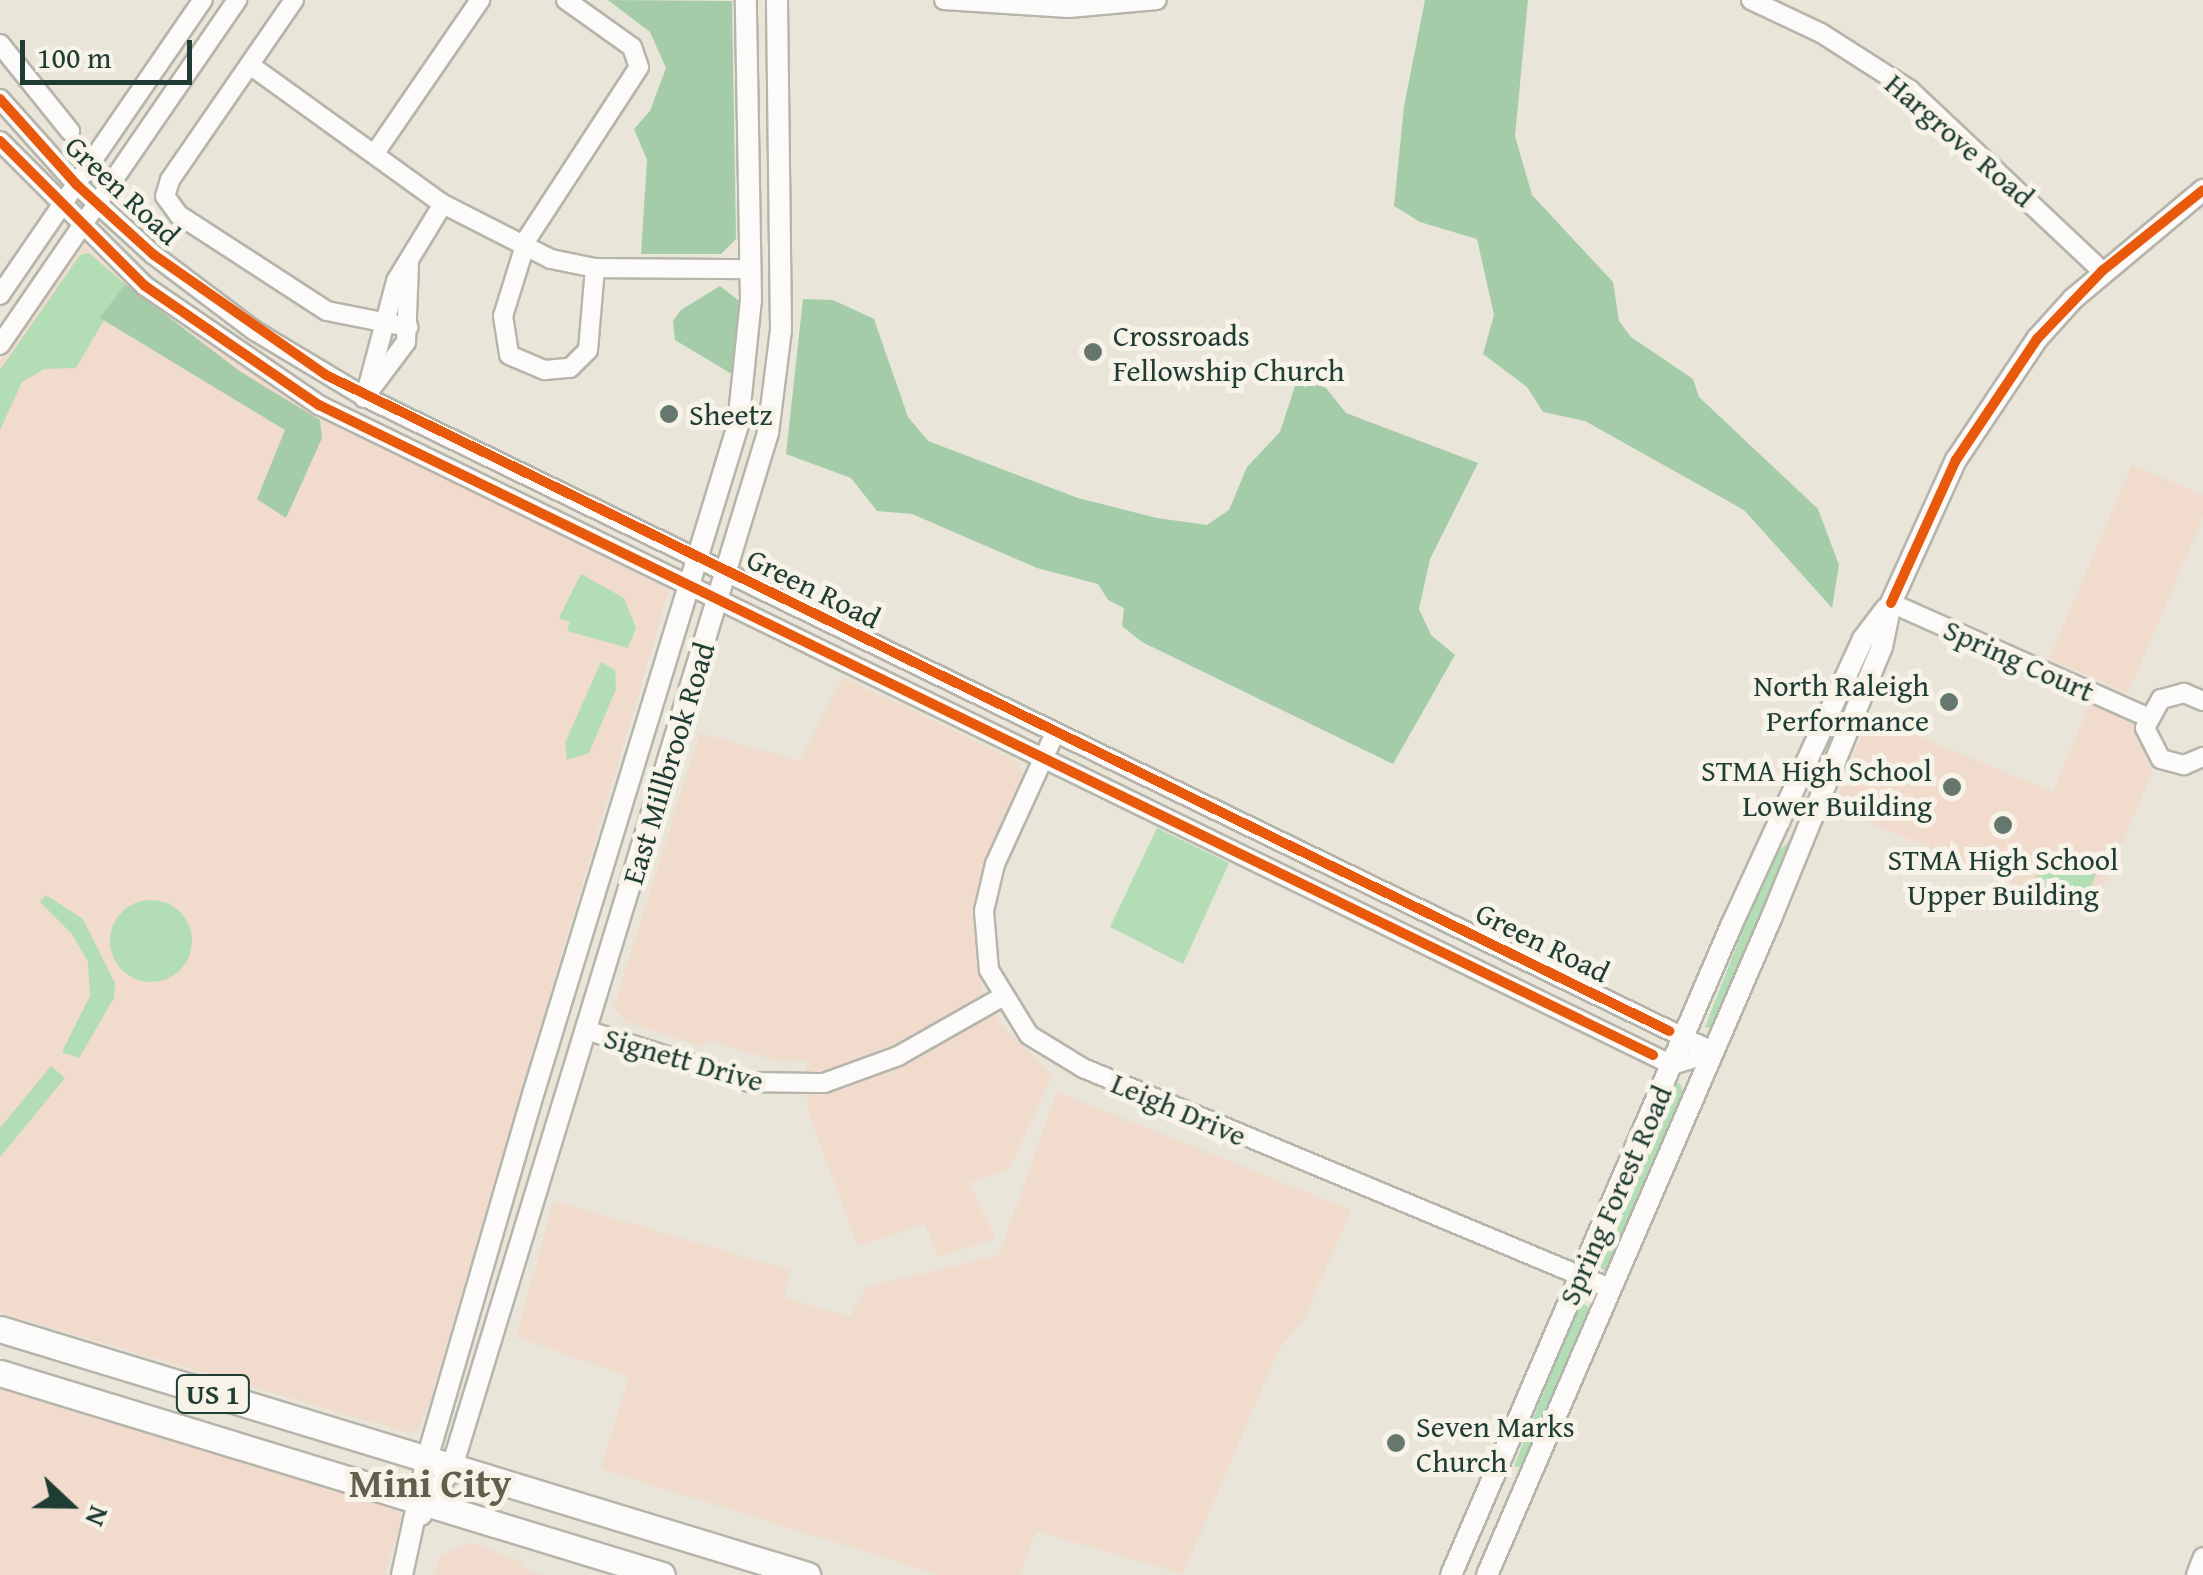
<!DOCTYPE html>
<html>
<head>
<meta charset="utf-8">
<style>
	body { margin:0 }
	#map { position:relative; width:2203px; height:1575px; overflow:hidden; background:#e9e5d8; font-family:"Gentium Book Plus",serif }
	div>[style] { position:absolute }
	.built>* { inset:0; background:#f0dbcd }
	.green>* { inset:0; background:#b3ddb4 }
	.round { border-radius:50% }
	.forest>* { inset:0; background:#a5cca8 }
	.roads { filter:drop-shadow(2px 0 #b5b5ac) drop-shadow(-2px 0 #b5b5ac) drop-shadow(0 2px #b5b5ac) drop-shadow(0 -2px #b5b5ac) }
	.minor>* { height:18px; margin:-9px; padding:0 9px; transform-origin:9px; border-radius:9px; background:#fcfbf9 }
	.major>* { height:20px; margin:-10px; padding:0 10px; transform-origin:10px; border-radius:10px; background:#fcfbf9 }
	.highway>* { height:25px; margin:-12.5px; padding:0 12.5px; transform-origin:12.5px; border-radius:12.5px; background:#fcfbf9 }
	.cycleway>* { height:10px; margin:-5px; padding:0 5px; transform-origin:5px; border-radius:5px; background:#e8590c }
	.dots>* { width:28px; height:28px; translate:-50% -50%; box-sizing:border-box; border:5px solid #f7f3e8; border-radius:50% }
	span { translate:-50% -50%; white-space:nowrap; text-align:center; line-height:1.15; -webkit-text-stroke:10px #f7f3e8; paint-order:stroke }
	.shield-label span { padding:2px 8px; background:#f7f3e8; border:2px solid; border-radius:8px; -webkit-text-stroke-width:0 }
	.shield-label { font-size:28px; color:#1f3d34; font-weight:700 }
	.street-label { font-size:30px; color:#1f3d34 }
	.poi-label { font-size:30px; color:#1f3d34 }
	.left { translate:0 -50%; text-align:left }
	.right { translate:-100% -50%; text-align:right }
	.district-label { font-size:40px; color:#5f614d; font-weight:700 }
	.north { position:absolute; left:20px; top:1455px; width:100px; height:100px; -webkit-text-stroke:8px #f7f3e8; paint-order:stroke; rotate:112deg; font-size:28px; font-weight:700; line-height:40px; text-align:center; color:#1f3d34 }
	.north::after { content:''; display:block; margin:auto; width:35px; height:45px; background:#1f3d34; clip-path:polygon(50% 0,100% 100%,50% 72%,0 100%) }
	.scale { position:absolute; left:20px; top:40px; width:172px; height:45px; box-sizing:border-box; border:5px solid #1f3d34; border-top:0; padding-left:12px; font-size:30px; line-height:35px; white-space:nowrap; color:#1f3d34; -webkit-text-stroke:8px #f7f3e8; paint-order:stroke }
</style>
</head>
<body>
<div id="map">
	<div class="built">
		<i style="clip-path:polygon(84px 246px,179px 320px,326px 418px,670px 587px,429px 1404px,420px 1426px,409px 1433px,0 1313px,0 361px)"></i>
		<i style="clip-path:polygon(2132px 465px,2203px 495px,2203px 517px,2128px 693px,2049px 659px)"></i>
		<i style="clip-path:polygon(843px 677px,1016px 761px,1024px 775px,976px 907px,983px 992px,1000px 1023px,1052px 1075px,1009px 1170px,969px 1183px,996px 1239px,938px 1257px,925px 1224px,858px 1246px,808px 1112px,806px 1061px,777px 1061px,707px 1040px,703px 1047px,626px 1022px,614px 1007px,700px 733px,800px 761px)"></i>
		<i style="clip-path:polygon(2091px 701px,2131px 718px,2152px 773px,2091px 916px,1833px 807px,1869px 716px,2053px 792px)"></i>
		<i style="clip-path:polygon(1057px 1092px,1351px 1210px,1303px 1321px,1279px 1348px,1183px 1574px,1036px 1531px,1020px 1575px,940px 1575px,601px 1469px,629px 1376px,516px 1337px,554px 1201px,790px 1270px,784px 1297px,850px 1317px,867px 1287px,999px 1255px)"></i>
		<i style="clip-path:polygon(0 1389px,391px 1503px,402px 1519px,385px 1575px,0 1575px)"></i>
		<i style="clip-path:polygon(470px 1542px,520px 1561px,524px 1569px,542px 1575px,434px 1575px,440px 1556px)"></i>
	</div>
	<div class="green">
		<i style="clip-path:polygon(89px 253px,125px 284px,76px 368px,44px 369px,22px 382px,0 430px,0 370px,80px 255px)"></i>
		<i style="clip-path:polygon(581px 574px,624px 598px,636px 628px,628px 648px,567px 631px,570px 622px,559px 618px)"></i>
		<i style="clip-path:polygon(601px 662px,615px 670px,616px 689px,589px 753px,567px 760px,565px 743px)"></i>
		<i style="clip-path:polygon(1157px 828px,1229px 863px,1183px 964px,1110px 927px)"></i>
		<i style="clip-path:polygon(1790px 841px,1715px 1030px,1705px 1027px,1771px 858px)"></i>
		<i style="clip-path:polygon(2047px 854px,2096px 875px,2082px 906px,2033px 884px)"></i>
		<i style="clip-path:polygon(46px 895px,83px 919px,115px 983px,114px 998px,79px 1058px,62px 1052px,90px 996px,88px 962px,72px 934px,40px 902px)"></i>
		<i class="round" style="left:110px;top:900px;width:82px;height:82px"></i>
		<i style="clip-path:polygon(51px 1066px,65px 1078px,0 1157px,0 1128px)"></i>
		<i style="clip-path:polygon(1680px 1083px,1683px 1091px,1627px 1231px,1608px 1271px,1602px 1269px,1598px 1258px,1673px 1084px)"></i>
		<i style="clip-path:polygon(1580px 1301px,1589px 1308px,1546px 1419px,1525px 1468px,1514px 1466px)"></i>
	</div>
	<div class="forest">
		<i style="clip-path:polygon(608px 0,732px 1px,736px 239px,721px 254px,641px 254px,647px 160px,634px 129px,650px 111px,666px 68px,650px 32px)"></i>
		<i style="clip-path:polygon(1425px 0,1528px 0,1515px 136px,1532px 195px,1613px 282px,1619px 321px,1631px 337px,1693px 379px,1699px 397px,1818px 509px,1839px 565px,1832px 608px,1744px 510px,1585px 421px,1543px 412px,1527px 387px,1483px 354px,1494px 315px,1477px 239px,1420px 222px,1394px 206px,1404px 106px)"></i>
		<i style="clip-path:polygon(125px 284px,241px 372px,320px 420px,322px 438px,286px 518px,257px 499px,285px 430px,100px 318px)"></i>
		<i style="clip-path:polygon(720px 286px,739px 301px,735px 376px,675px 340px,673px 321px,681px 310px)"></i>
		<i style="clip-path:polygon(803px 299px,833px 300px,874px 319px,908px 417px,928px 441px,1078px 498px,1157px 518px,1207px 525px,1229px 510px,1247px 467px,1280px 432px,1298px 377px,1326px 388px,1346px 413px,1478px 463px,1430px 559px,1419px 609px,1431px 635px,1455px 655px,1393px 764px,1142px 642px,1122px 626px,1124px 608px,1108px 600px,1098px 584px,1037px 568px,912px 514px,877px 511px,851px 478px,786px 454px)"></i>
	</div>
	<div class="roads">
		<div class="minor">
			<i style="left:294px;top:0;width:219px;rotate:124.6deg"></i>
			<i style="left:170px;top:180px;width:17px;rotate:107deg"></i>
			<i style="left:165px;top:196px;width:24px;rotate:54deg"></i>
			<i style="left:179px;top:215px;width:176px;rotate:33deg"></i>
			<i style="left:327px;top:311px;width:83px;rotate:11.2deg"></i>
			<i style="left:566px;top:0;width:81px;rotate:35.5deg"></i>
			<i style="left:632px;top:47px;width:21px;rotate:71deg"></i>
			<i style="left:639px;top:67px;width:205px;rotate:123.1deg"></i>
			<i style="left:527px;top:239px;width:81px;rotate:107.3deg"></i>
			<i style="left:503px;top:316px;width:39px;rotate:81deg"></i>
			<i style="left:509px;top:355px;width:39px;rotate:23deg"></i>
			<i style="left:545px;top:370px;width:25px;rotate:-5deg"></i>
			<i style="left:570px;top:368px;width:25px;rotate:-45deg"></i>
			<i style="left:588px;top:350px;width:82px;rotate:-85.1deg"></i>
			<i style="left:944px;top:0;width:125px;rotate:3.7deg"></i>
			<i style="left:1069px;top:8px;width:88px;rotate:-5.2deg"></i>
			<i style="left:1751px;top:0;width:77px;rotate:25.2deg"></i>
			<i style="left:1821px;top:33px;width:106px;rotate:32.6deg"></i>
			<i style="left:1910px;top:90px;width:264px;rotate:43.3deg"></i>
			<i style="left:0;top:44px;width:112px;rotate:51.2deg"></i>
			<i style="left:250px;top:65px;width:238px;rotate:35.8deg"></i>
			<i style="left:443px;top:204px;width:121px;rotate:27deg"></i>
			<i style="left:551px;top:259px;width:45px;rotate:11.6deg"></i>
			<i style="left:595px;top:268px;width:155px;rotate:0.4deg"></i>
			<i style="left:0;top:99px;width:115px;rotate:48.2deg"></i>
			<i style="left:77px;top:185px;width:104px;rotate:42.3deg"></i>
			<i style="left:154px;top:255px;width:126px;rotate:37deg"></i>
			<i style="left:255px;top:331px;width:128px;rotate:31deg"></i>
			<i style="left:365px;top:397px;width:1500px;rotate:25.9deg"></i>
			<i style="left:0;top:141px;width:205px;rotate:45deg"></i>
			<i style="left:145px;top:286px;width:211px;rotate:34.4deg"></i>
			<i style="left:319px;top:405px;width:1505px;rotate:26deg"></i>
			<i style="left:1672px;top:1065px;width:44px;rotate:-17.2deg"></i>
			<i style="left:375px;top:153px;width:186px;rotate:-55.5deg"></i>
			<i style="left:0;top:295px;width:358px;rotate:-55.5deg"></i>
			<i style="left:0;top:345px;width:419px;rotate:-55.5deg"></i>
			<i style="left:365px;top:397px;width:120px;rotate:-75deg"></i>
			<i style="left:396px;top:281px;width:90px;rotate:-58.6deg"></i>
			<i style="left:364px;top:398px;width:70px;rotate:-53.1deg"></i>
			<i style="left:406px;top:342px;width:78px;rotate:-87.8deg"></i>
			<i style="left:1891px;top:603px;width:280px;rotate:24deg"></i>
			<i style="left:2203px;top:701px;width:21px;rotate:-157deg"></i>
			<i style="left:2184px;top:693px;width:24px;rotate:165deg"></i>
			<i style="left:2161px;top:699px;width:33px;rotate:119deg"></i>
			<i style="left:2145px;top:728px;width:35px;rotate:63deg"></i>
			<i style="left:2161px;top:759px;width:24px;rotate:15deg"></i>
			<i style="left:2184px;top:765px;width:21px;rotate:-23deg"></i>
			<i style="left:1055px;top:733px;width:144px;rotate:114.6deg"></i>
			<i style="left:995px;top:864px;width:48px;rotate:103.2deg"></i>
			<i style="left:984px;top:911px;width:59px;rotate:85.2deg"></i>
			<i style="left:989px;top:970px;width:76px;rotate:58.4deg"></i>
			<i style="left:1029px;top:1035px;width:63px;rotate:31.4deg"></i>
			<i style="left:1083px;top:1068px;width:573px;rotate:22.67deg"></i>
			<i style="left:586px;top:1030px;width:171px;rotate:17.7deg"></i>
			<i style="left:749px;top:1082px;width:75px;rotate:0.8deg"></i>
			<i style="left:824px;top:1083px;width:79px;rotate:-20deg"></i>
			<i style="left:898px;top:1056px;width:120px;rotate:-29.6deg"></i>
			<i style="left:2196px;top:1575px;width:19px;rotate:-69deg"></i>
		</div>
		<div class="major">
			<i style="left:421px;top:1515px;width:57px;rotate:-57.1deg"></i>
			<i style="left:452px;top:1467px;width:1081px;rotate:-73.01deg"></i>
			<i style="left:768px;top:433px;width:104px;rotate:-82.8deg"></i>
			<i style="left:781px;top:330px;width:330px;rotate:-90.7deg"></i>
			<i style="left:402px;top:1575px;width:119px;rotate:-77.8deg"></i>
			<i style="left:427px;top:1459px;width:383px;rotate:-73.8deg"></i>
			<i style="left:534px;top:1091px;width:697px;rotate:-72.97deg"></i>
			<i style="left:738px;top:425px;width:126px;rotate:-84.1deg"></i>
			<i style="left:751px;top:300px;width:300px;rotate:-91deg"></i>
			<i style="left:1451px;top:1575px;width:707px;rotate:-66.66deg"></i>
			<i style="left:1731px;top:926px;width:316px;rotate:-65.3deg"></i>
			<i style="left:1863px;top:639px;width:38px;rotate:-53deg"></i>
			<i style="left:1487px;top:1575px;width:718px;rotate:-66.61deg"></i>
			<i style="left:1772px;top:916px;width:291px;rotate:-67.8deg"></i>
			<i style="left:1882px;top:647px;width:45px;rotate:-78.4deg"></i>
			<i style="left:1891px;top:603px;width:157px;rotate:-65.6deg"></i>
			<i style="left:1956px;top:460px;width:146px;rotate:-56.2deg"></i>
			<i style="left:2037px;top:339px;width:54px;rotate:-48deg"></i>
			<i style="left:2073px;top:299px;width:170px;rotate:-40deg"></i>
		</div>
		<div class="highway">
			<i style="left:0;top:1329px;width:844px;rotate:16.95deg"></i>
			<i style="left:0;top:1373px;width:692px;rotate:16.97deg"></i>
		</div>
	</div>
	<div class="cycleway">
		<i style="left:0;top:99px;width:115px;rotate:48.2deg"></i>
		<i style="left:77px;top:185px;width:104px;rotate:42.3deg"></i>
		<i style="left:154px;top:255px;width:210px;rotate:34.9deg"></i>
		<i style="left:326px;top:375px;width:1495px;rotate:26.03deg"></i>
		<i style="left:0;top:141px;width:205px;rotate:45deg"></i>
		<i style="left:145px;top:286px;width:211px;rotate:34.4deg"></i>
		<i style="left:319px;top:405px;width:1484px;rotate:25.98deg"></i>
		<i style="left:1891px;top:603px;width:157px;rotate:-65.6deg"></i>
		<i style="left:1956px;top:460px;width:146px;rotate:-56.2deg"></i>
		<i style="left:2037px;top:339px;width:94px;rotate:-46.3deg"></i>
		<i style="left:2102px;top:271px;width:129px;rotate:-38.7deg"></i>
	</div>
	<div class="dots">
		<i style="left:1093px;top:352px;background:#66786d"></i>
		<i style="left:669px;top:414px;background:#66786d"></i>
		<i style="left:1949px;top:702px;background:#66786d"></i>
		<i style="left:1952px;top:787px;background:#66786d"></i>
		<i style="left:2003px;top:825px;background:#66786d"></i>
		<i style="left:1396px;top:1443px;background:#66786d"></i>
	</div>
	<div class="shield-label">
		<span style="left:213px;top:1394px">US 1</span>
	</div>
	<div class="street-label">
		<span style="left:1960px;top:140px;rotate:41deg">Hargrove Road</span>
		<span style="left:123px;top:190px;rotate:43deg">Green Road</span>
		<span style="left:814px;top:588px;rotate:26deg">Green Road</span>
		<span style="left:2019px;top:660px;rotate:24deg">Spring Court</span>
		<span style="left:668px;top:763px;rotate:-73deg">East Millbrook Road</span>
		<span style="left:1543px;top:942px;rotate:26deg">Green Road</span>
		<span style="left:684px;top:1059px;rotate:16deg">Signett Drive</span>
		<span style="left:1179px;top:1109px;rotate:23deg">Leigh Drive</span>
		<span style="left:1615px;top:1195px;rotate:-66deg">Spring Forest Road</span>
	</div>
	<div class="poi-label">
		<span class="left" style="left:1113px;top:352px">Crossroads<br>Fellowship Church</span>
		<span class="left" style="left:689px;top:414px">Sheetz</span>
		<span class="right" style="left:1929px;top:702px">North Raleigh<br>Performance</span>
		<span class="right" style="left:1932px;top:787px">STMA High School<br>Lower Building</span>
		<span style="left:2003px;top:876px">STMA High School<br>Upper Building</span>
		<span class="left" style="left:1416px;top:1443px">Seven Marks<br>Church</span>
	</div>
	<div class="district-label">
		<span style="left:430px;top:1483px">Mini City</span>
	</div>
	<div class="north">N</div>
	<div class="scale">100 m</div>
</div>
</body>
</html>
